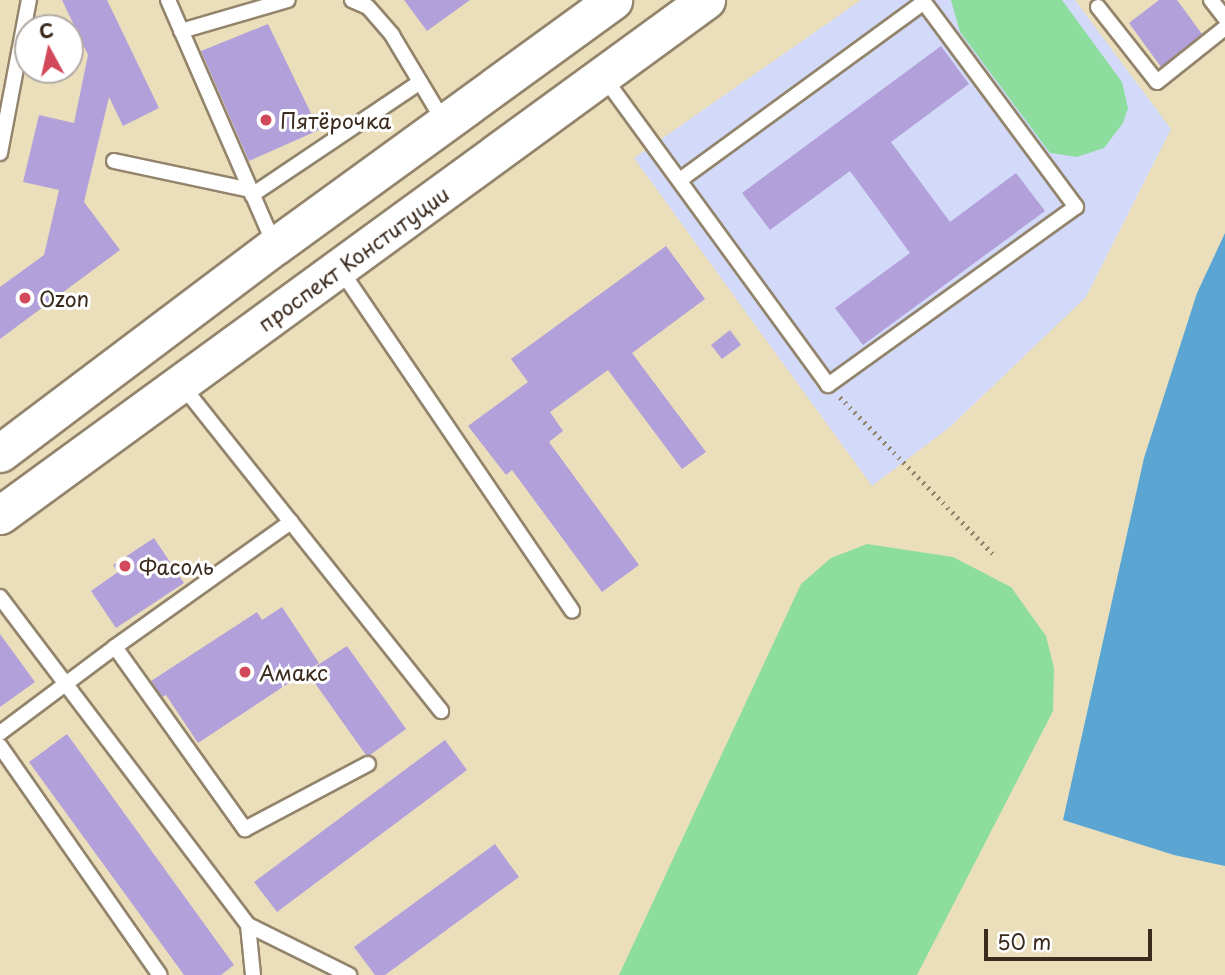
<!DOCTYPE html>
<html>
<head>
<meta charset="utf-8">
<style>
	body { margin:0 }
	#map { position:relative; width:1225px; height:975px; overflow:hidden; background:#ebdfbb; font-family:"Playpen Sans",sans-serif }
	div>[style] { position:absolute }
	.built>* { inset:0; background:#d3d9f9 }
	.green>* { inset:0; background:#8dde9e }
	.water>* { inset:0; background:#5ba5d3 }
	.building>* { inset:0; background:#b2a0db }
	.path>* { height:4.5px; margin-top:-2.25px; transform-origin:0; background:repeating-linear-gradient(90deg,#93846c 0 2px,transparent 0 7px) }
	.roads { filter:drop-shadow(2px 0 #93846c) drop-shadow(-2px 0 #93846c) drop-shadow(0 2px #93846c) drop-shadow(0 -2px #93846c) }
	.service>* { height:14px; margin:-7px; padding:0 7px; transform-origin:7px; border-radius:7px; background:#fff }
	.secondary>* { height:37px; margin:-18.5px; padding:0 18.5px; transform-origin:18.5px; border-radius:18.5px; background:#fff }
	.dots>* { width:19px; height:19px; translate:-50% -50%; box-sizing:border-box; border:4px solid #fff; border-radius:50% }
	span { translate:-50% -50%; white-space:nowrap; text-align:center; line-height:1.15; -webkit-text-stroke:6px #fff; paint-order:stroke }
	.poi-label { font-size:21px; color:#3b2a1e }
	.left { translate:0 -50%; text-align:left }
	.street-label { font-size:21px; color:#3b2a1e }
	.north { position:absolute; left:14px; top:14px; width:70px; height:70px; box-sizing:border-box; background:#fff; border:2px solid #b1aaa5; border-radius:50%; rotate:352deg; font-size:19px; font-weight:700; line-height:28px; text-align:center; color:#3b2a1e }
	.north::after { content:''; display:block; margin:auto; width:24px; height:32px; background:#d1495b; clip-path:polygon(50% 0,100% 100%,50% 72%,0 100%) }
	.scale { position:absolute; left:984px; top:929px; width:168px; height:32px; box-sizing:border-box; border:4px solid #3b2a1e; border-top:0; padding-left:9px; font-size:21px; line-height:24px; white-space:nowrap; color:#3b2a1e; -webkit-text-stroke:5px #fff; paint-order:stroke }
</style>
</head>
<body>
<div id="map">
	<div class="built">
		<i style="clip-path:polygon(861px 0,1075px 0,1171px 129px,1086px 297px,950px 427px,872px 486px,634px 158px)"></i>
	</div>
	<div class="green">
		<i style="clip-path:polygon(951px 0,1062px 0,1122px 82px,1128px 108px,1123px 123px,1104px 148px,1077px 157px,1050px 153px,960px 32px)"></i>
		<i style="clip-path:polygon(867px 544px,953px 557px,1011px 587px,1046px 636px,1054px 668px,1053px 711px,917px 975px,619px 975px,801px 584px,831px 558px)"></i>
	</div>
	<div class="water">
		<i style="clip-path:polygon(1225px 233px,1225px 866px,1174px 855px,1063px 820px,1144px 458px,1197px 293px)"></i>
	</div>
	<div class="building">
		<i style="clip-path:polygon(62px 0,107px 0,159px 108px,123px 126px,109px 97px,84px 202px,120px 250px,0 339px,0 287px,44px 255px,59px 190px,23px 182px,39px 115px,74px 123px,88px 55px)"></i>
		<i style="clip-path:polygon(404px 0,470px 0,427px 31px)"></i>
		<i style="clip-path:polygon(1159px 0,1177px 0,1202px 34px,1161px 67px,1129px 23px)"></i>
		<i style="clip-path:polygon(268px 24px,319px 130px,249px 161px,201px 51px)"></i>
		<i style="clip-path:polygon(941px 46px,969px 84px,891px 142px,950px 222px,1016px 173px,1045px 211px,863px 345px,835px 308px,910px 253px,850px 171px,770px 230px,742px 193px)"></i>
		<i style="clip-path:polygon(666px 246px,705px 299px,632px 353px,706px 452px,682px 469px,608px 370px,550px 412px,563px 431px,549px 442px,639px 565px,602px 592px,512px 470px,506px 475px,468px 426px,528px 382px,511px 359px)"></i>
		<i style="clip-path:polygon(730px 330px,741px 345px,722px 359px,711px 345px)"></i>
		<i style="clip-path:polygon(154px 538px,184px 583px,116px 628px,91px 591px,118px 572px,113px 565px)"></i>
		<i style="clip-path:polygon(282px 607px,319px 663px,198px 743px,166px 695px,162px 697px,151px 681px,257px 612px,262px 620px)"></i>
		<i style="clip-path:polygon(0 634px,35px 682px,0 707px)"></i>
		<i style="clip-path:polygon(347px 646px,406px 729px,370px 755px,366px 755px,307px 672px)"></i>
		<i style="clip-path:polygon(67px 734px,234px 965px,221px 975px,184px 975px,29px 762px)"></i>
		<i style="clip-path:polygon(445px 740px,467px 770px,277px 912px,254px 882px)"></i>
		<i style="clip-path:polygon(495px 844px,519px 877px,385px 975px,375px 975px,354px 947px)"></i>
	</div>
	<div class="path">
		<i style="left:840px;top:397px;width:223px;rotate:45.7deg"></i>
	</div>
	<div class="roads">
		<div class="service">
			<i style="left:168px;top:0;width:268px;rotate:66.5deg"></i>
			<i style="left:352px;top:0;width:17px;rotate:24deg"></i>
			<i style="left:368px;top:7px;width:37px;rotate:49deg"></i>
			<i style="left:392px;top:35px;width:101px;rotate:59.1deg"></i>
			<i style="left:1211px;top:0;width:23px;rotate:52deg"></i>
			<i style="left:1098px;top:7px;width:95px;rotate:51.8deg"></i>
			<i style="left:1157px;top:82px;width:87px;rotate:-38.5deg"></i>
			<i style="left:181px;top:31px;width:111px;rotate:-16.2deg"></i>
			<i style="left:603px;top:76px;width:382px;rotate:53.9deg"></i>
			<i style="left:828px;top:385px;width:305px;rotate:-35.7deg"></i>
			<i style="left:1076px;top:207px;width:255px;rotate:-126.6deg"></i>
			<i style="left:924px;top:2px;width:301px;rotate:143.9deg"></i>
			<i style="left:0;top:153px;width:156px;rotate:-79.3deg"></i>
			<i style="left:114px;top:161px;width:139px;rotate:12deg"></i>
			<i style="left:252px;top:195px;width:202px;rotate:-33.9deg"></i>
			<i style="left:340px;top:269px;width:413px;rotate:55.8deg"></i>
			<i style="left:181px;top:384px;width:418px;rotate:51.5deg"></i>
			<i style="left:0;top:597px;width:411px;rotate:52.9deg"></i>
			<i style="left:248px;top:925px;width:113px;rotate:26.3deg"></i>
			<i style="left:115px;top:647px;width:216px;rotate:-35.4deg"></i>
			<i style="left:0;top:733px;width:144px;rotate:-36.8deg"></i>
			<i style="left:115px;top:647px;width:224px;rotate:54.5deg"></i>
			<i style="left:245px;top:829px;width:139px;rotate:-27.9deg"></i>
			<i style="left:0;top:746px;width:279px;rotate:55.1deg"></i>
			<i style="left:248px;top:925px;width:50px;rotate:84.3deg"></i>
		</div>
		<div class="secondary">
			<i style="left:0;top:453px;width:344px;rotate:-37deg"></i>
			<i style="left:275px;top:246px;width:418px;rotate:-36deg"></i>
			<i style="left:0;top:515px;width:874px;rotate:-36.11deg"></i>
		</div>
	</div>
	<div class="dots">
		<i style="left:266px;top:120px;background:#d1495b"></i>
		<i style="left:25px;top:298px;background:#d1495b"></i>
		<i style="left:125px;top:566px;background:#d1495b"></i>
		<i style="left:245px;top:672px;background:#d1495b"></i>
	</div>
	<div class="poi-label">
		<span class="left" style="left:280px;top:120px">Пятёрочка</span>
		<span class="left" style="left:39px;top:298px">Ozon</span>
		<span class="left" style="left:139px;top:566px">Фасоль</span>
		<span class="left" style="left:259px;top:672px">Амакс</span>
	</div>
	<div class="street-label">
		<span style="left:353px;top:258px;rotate:-36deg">проспект Конституции</span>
	</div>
	<div class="north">С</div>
	<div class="scale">50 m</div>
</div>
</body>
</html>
